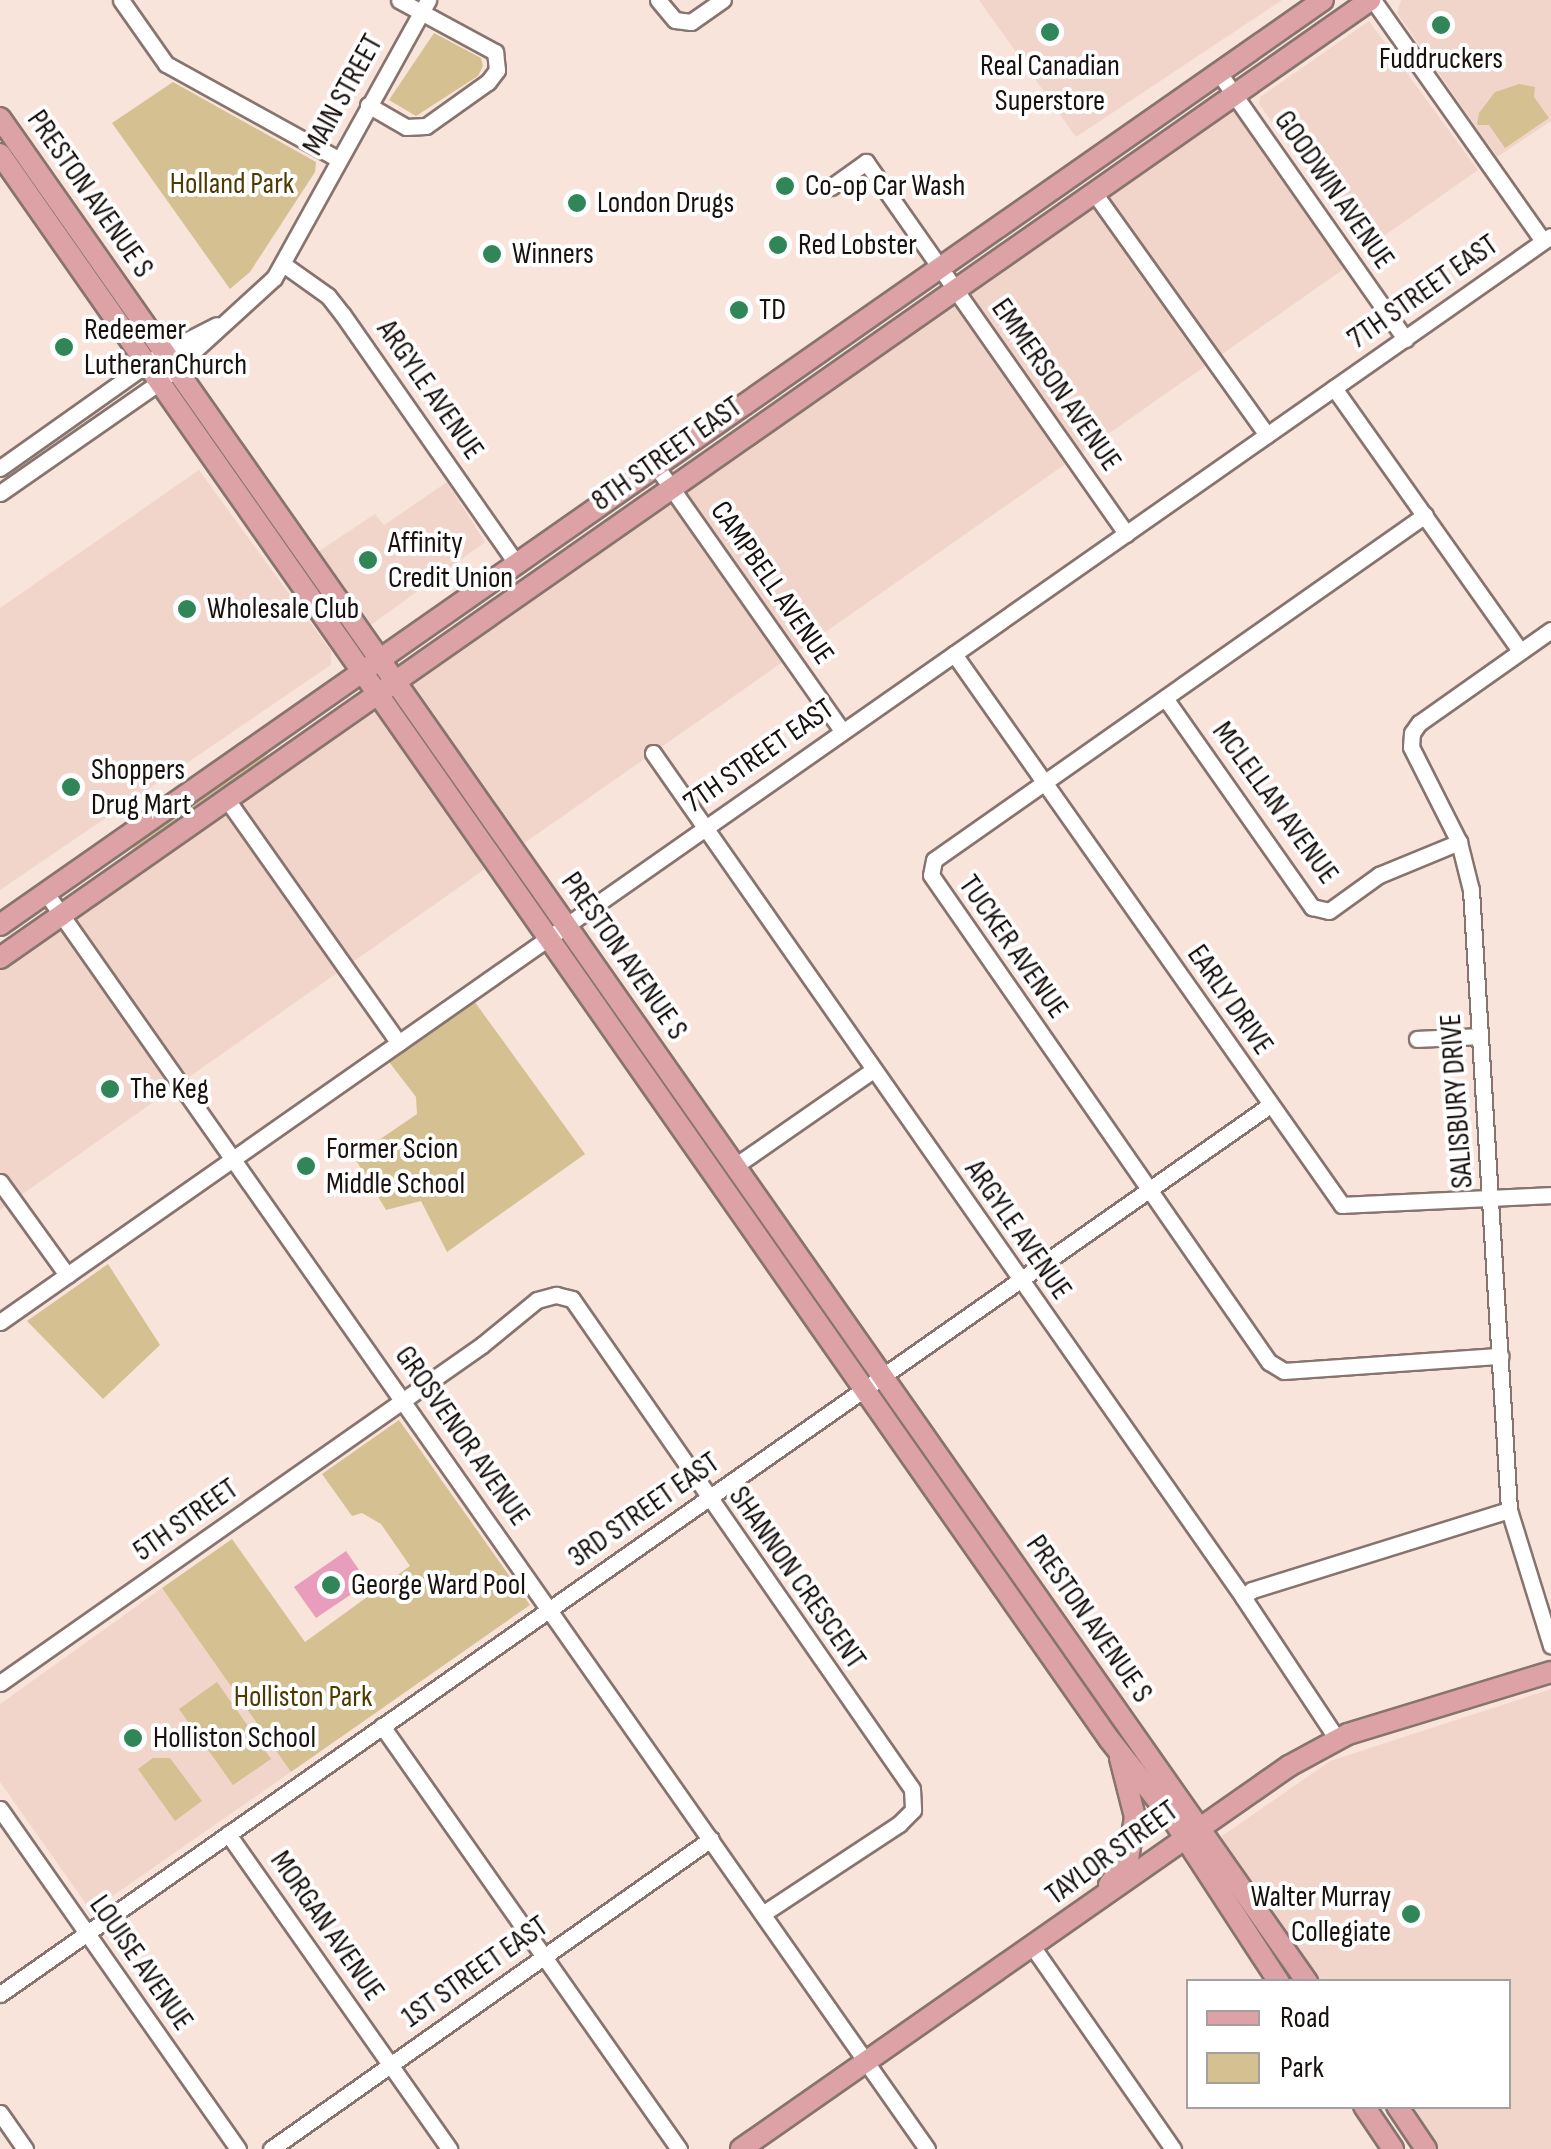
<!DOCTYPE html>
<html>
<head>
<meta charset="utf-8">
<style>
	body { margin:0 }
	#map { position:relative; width:1551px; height:2149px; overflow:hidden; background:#f9e4dc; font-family:"Sofia Sans Condensed",sans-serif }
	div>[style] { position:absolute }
	.built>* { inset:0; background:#f2d5ca }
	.green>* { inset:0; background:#d5c091 }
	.water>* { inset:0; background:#e79dbb }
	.roads { filter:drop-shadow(2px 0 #87746e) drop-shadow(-2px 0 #87746e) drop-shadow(0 2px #87746e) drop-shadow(0 -2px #87746e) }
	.minor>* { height:15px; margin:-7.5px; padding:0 7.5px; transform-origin:7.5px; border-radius:7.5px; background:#fff }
	.major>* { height:20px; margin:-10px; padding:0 10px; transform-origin:10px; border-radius:10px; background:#dda2a6 }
	.dots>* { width:28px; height:28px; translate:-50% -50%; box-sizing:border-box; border:5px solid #fff; border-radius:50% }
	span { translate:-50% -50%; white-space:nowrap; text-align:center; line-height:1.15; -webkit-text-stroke:8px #fff; paint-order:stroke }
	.poi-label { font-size:30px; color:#18110e }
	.left { translate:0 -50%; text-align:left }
	.right { translate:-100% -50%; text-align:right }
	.street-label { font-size:30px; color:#18110e }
	.park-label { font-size:30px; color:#4e3a00 }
	.legend { position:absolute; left:1186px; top:1979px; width:325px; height:130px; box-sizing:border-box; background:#fff; border:2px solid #a3a09f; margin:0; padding:12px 18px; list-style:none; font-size:30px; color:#18110e }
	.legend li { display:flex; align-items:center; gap:20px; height:50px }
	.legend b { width:50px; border:2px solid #a3a09f }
</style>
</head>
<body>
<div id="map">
	<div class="built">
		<i style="clip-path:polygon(979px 0,1282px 0,1076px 137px)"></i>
		<i style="clip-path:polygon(1401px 0,1551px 0,1551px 121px,1497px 157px,1397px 13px)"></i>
		<i style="clip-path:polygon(1369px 21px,1478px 170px,1364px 250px,1259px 104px,1260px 97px)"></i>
		<i style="clip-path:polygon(1234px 95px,1351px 264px,513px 851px,393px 682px)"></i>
		<i style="clip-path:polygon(199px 470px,331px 651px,331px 665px,0 890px,0 608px)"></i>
		<i style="clip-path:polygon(447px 482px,485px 542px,371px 625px,316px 553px,375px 514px,384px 525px)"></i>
		<i style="clip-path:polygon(376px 694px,495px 862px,0 1210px,0 959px)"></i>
		<i style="clip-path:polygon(162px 1588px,291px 1772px,91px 1911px,0 1782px,0 1704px)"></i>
		<i style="clip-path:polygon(1551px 1689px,1551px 2149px,1439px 2149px,1408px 2107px,1508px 2106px,1508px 1982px,1319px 1981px,1223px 1847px,1222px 1836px,1330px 1761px)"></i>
	</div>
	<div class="green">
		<i style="clip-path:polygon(434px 33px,481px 58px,483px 66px,478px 76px,416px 116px,389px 100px)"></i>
		<i style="clip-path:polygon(173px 82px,316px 162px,315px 172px,250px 272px,230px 289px,112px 123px)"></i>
		<i style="clip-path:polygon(1519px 84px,1535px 87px,1534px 97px,1549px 118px,1505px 148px,1489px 125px,1477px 125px,1479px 113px,1495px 92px)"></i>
		<i style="clip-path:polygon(286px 735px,252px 770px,130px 851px,151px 831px)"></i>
		<i style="clip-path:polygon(469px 994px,585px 1154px,447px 1252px,421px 1201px,386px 1210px,354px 1157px,417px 1114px,416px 1097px,383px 1054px)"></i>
		<i style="clip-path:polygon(108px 1264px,160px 1345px,103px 1399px,27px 1321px)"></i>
		<i style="clip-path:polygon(399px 1420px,530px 1605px,291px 1772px,162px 1588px,232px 1539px,305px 1642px,410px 1566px,381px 1524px,362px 1513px,352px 1516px,322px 1474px)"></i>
		<i style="clip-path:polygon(217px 1682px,271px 1759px,233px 1785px,179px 1709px)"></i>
		<i style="clip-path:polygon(153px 1758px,170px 1758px,202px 1801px,175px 1821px,138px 1769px)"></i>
	</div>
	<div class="water">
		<i style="clip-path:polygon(346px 1551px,368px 1583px,316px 1618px,294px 1587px)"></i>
	</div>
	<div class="roads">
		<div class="minor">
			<i style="left:121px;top:0;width:78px;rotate:54.9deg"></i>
			<i style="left:166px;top:64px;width:196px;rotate:28.9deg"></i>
			<i style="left:658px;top:0;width:26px;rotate:50deg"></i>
			<i style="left:675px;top:20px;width:16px;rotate:7deg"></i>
			<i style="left:691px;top:22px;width:39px;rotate:-35deg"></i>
			<i style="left:1373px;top:0;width:295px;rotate:54.8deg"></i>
			<i style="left:1219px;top:73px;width:325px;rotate:55deg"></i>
			<i style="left:368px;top:105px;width:44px;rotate:30.1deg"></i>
			<i style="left:406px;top:127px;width:20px;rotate:-3deg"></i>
			<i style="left:426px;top:126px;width:76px;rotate:-35.4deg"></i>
			<i style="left:488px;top:82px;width:15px;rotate:-53deg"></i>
			<i style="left:497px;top:70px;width:18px;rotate:-96deg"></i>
			<i style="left:495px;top:52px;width:109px;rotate:-151.6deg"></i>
			<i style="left:831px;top:187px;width:43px;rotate:-35.5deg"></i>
			<i style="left:866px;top:162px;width:454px;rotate:55deg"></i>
			<i style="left:1095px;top:194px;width:296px;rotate:54.5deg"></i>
			<i style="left:283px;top:264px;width:55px;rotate:35.4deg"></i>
			<i style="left:328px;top:296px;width:24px;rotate:52deg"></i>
			<i style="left:343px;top:315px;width:304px;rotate:55.1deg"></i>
			<i style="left:1334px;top:388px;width:322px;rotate:54.7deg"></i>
			<i style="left:656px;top:466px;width:324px;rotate:54.9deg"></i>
			<i style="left:0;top:468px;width:201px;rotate:-35.3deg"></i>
			<i style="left:164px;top:352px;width:59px;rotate:-27deg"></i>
			<i style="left:0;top:493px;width:195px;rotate:-34.8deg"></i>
			<i style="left:160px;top:382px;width:154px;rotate:-42.4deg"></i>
			<i style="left:274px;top:278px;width:318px;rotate:-61deg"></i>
			<i style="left:1425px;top:515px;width:600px;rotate:144.91deg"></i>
			<i style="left:934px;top:860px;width:15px;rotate:101deg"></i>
			<i style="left:931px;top:875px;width:593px;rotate:55.24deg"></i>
			<i style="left:1269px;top:1362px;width:17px;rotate:31deg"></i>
			<i style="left:1284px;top:1371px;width:217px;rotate:-4deg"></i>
			<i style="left:1551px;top:630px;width:161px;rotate:144.8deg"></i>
			<i style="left:1419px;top:723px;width:12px;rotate:125deg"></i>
			<i style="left:1412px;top:733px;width:14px;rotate:94deg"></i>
			<i style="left:1411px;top:747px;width:106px;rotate:63.2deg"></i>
			<i style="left:1459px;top:842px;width:49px;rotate:76deg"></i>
			<i style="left:1471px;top:890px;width:621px;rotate:86.49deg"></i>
			<i style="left:1509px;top:1510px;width:142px;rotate:72.8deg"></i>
			<i style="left:954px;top:654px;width:674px;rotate:54.85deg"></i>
			<i style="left:1342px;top:1205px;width:209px;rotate:-2.7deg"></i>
			<i style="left:1165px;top:698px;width:256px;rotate:54.9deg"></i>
			<i style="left:1312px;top:907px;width:17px;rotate:13deg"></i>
			<i style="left:1329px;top:911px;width:62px;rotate:-35.8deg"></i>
			<i style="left:1379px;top:875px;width:87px;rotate:-22.4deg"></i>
			<i style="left:653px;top:753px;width:1030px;rotate:55.04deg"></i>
			<i style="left:1243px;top:1597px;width:170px;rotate:56.5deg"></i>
			<i style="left:228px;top:801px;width:296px;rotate:54.8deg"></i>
			<i style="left:46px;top:893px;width:1534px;rotate:54.95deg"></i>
			<i style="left:1417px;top:1039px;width:63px;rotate:-2.7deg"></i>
			<i style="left:735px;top:1166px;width:168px;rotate:-34.8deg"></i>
			<i style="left:0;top:1182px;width:115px;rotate:54.2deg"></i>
			<i style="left:0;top:1322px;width:1893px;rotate:-35deg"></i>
			<i style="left:1243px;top:1597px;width:11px;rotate:-38deg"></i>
			<i style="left:1252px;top:1590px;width:269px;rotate:-17.3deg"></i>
			<i style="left:0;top:1683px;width:589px;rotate:-35.04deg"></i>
			<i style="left:482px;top:1345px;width:71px;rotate:-39.3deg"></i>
			<i style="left:537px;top:1300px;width:20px;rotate:-15deg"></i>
			<i style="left:556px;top:1295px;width:16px;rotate:14deg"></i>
			<i style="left:572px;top:1299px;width:596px;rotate:55.24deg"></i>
			<i style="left:912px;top:1789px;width:21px;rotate:87deg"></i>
			<i style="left:913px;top:1810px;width:20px;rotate:135deg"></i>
			<i style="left:899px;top:1824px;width:162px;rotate:146.6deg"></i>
			<i style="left:382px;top:1726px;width:517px;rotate:54.93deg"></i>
			<i style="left:0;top:1809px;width:415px;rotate:55deg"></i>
			<i style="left:228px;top:1834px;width:385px;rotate:54.9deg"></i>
			<i style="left:1032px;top:1946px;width:247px;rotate:55.2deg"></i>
			<i style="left:0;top:1994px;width:1550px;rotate:-34.99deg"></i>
			<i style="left:0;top:2113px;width:44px;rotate:55.2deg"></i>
			<i style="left:271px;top:2149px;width:538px;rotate:-35.17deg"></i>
		</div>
		<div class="major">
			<i style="left:0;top:118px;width:2277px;rotate:54.96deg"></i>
			<i style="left:0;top:154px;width:1934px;rotate:55.02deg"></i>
			<i style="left:1109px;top:1739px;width:105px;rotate:51.6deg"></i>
			<i style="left:1174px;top:1821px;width:192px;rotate:56.9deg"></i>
			<i style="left:0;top:925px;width:1614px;rotate:-34.96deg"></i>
			<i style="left:0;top:958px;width:1672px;rotate:-34.96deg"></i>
			<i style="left:1109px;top:1885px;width:32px;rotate:-54deg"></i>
			<i style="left:1128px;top:1859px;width:43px;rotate:-80.5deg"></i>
			<i style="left:1135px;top:1817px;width:61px;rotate:-104.3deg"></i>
			<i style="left:1364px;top:2106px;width:52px;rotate:56deg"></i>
			<i style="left:1397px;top:2106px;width:52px;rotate:56deg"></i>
			<i style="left:741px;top:2149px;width:669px;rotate:-34.95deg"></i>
			<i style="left:1289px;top:1766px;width:67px;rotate:-28.5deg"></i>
			<i style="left:1348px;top:1734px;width:212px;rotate:-17deg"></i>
		</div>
	</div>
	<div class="dots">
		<i style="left:1441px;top:25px;background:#308659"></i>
		<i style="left:1050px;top:32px;background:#308659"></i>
		<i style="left:785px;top:186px;background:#308659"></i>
		<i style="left:577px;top:203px;background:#308659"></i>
		<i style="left:778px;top:245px;background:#308659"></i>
		<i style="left:492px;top:254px;background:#308659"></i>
		<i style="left:739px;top:310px;background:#308659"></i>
		<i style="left:64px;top:347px;background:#308659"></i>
		<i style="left:368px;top:560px;background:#308659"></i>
		<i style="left:187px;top:609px;background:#308659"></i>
		<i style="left:71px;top:787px;background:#308659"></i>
		<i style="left:110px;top:1089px;background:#308659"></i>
		<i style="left:306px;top:1166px;background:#308659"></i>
		<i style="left:331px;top:1585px;background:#308659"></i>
		<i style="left:133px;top:1738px;background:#308659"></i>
		<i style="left:1411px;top:1914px;background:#308659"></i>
	</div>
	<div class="poi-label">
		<span style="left:1441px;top:59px">Fuddruckers</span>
		<span style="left:1050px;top:83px">Real Canadian<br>Superstore</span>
		<span class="left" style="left:805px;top:186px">Co-op Car Wash</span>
		<span class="left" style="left:597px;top:203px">London Drugs</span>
		<span class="left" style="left:798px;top:245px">Red Lobster</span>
		<span class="left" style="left:512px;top:254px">Winners</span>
		<span class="left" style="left:759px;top:310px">TD</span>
		<span class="left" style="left:84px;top:347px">Redeemer<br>LutheranChurch</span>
		<span class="left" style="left:388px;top:560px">Affinity<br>Credit Union</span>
		<span class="left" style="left:207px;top:609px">Wholesale Club</span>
		<span class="left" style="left:91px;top:787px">Shoppers<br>Drug Mart</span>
		<span class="left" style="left:130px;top:1089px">The Keg</span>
		<span class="left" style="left:326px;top:1166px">Former Scion<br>Middle School</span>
		<span class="left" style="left:351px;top:1585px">George Ward Pool</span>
		<span class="left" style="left:153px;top:1738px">Holliston School</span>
		<span class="right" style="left:1391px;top:1914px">Walter Murray<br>Collegiate</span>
	</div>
	<div class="street-label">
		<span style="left:343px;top:95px;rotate:-61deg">MAIN STREET</span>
		<span style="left:1334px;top:190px;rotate:55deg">GOODWIN AVENUE</span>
		<span style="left:90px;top:194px;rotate:55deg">PRESTON AVENUE S</span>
		<span style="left:1423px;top:292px;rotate:-35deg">7TH STREET EAST</span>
		<span style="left:1056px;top:385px;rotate:55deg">EMMERSON AVENUE</span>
		<span style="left:430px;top:390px;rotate:55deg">ARGYLE AVENUE</span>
		<span style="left:667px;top:454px;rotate:-35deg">8TH STREET EAST</span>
		<span style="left:772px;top:583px;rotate:55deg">CAMPBELL AVENUE</span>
		<span style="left:759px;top:756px;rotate:-35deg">7TH STREET EAST</span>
		<span style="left:1275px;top:803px;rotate:54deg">MCLELLAN AVENUE</span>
		<span style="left:1013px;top:947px;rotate:55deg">TUCKER AVENUE</span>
		<span style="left:624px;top:956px;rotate:55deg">PRESTON AVENUE S</span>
		<span style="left:1230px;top:1000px;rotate:55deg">EARLY DRIVE</span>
		<span style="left:1457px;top:1101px;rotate:-94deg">SALISBURY DRIVE</span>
		<span style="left:1018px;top:1230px;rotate:55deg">ARGYLE AVENUE</span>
		<span style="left:462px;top:1436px;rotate:55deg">GROSVENOR AVENUE</span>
		<span style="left:644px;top:1510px;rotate:-35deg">3RD STREET EAST</span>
		<span style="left:186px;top:1520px;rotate:-35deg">5TH STREET</span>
		<span style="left:797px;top:1578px;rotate:55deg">SHANNON CRESCENT</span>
		<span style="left:1089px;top:1619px;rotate:55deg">PRESTON AVENUE S</span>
		<span style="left:1112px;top:1853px;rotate:-36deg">TAYLOR STREET</span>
		<span style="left:327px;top:1926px;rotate:55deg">MORGAN AVENUE</span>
		<span style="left:141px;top:1963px;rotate:55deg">LOUISE AVENUE</span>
		<span style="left:475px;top:1972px;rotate:-35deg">1ST STREET EAST</span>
	</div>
	<div class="park-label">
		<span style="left:232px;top:184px">Holland Park</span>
		<span style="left:303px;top:1697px">Holliston Park</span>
	</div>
	<ul class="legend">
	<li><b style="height:12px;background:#dda2a6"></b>Road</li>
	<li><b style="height:28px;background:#d5c091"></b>Park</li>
	</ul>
</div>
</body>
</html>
